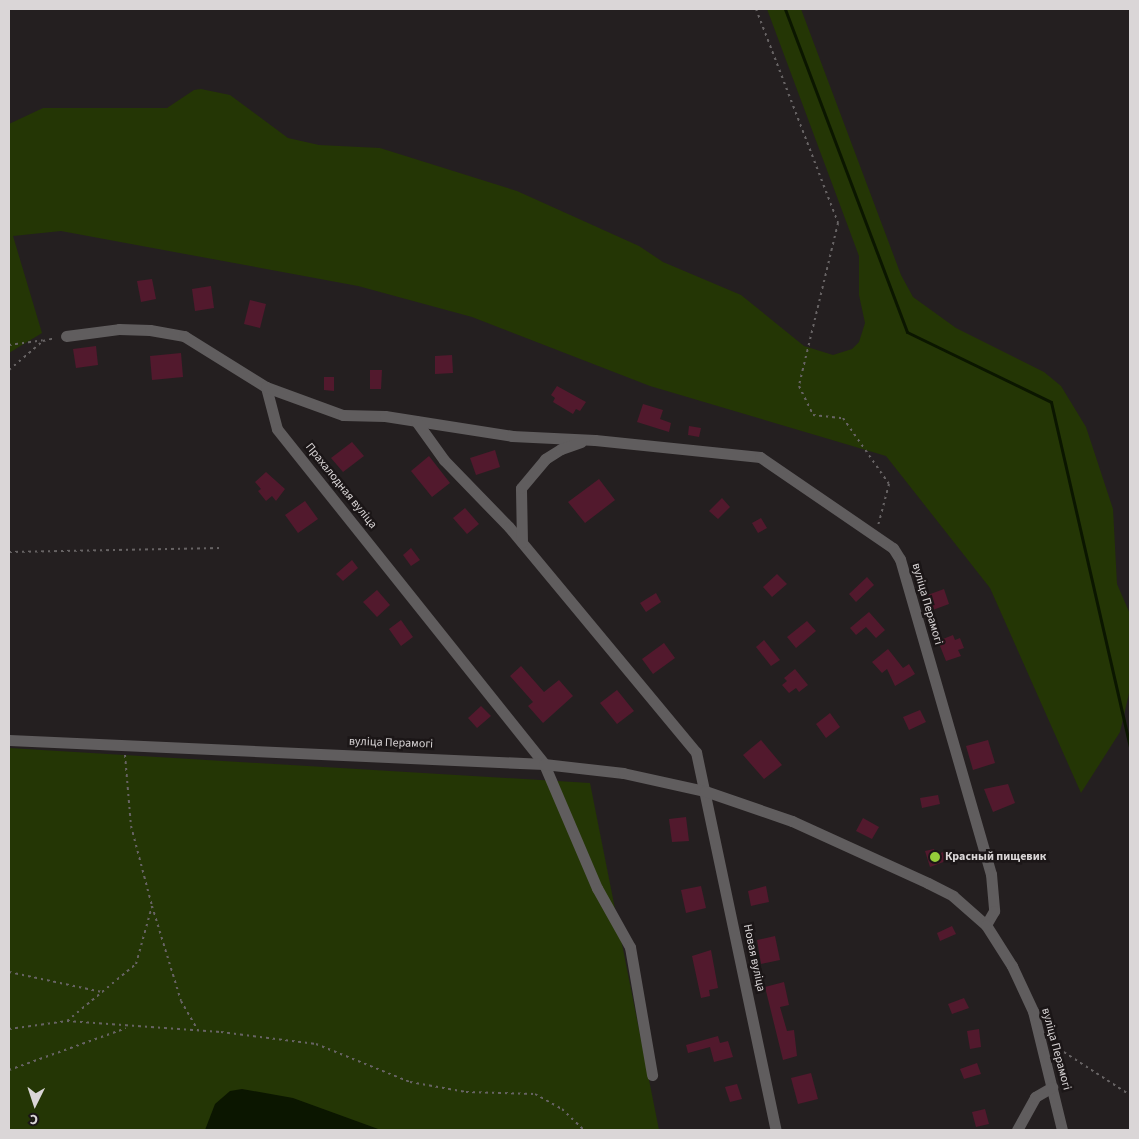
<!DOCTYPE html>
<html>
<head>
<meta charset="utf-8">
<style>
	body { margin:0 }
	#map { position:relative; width:1139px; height:1139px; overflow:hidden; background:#241f20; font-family:"Source Sans 3",sans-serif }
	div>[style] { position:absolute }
	.green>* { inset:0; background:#243605 }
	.water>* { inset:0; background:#0b1600 }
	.stream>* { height:3px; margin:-1.5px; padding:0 1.5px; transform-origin:1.5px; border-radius:1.5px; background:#0b1600 }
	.building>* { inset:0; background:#52192d }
	.path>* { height:2px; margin-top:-1px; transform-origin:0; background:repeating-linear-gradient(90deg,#676364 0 2.5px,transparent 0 6.5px) }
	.minor>* { height:11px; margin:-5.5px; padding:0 5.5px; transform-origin:5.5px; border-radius:5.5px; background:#605d5e }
	.dots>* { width:14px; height:14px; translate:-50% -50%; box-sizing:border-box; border:2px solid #1b1617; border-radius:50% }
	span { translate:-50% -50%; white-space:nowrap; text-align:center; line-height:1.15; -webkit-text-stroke:5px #1b1617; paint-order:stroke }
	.street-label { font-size:12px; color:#dad6d7 }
	.poi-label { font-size:12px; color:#dad6d7; font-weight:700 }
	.left { translate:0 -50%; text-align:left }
	.frame { position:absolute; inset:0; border:10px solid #dad6d7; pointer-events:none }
	.north { position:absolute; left:10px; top:1079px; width:50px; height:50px; -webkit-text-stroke:4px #1b1617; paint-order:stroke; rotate:184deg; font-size:14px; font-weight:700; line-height:20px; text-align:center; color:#dad6d7 }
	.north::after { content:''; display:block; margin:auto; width:18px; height:22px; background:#dad6d7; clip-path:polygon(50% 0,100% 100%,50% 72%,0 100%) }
</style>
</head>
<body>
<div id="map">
	<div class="green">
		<i style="clip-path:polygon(767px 9px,801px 9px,901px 275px,913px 297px,956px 328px,1044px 372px,1061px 386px,1086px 427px,1113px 509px,1117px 584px,1130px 614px,1130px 689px,1120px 732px,1081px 793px,990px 588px,886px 456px,650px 386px,472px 317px,358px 286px,61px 231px,13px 236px,42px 333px,9px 353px,9px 124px,43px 108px,167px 108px,194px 90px,201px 89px,230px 95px,288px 138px,319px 145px,380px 148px,517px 191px,639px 246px,663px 262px,741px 295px,804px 346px,833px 355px,852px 349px,859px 342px,865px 323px,859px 295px,859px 256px)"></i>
		<i style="clip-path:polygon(9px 748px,590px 783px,659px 1130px,9px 1130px)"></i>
	</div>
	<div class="water">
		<i style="clip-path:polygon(242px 1089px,293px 1098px,381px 1130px,205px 1130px,215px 1104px,230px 1091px)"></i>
	</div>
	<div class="stream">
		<i style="left:785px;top:9px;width:345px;rotate:69.3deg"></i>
		<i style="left:907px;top:332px;width:160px;rotate:25.9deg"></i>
		<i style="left:1051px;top:402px;width:355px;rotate:77.1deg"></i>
	</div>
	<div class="building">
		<i style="clip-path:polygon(152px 279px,156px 299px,141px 302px,137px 281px)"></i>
		<i style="clip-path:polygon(211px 286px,214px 308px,195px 311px,192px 289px)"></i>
		<i style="clip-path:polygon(250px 300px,266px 304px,260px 328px,244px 324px)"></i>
		<i style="clip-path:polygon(96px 346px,98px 365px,76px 368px,73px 349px)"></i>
		<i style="clip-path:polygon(181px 353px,183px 377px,152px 380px,150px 356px)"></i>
		<i style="clip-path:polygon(452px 355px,453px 373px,435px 374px,435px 356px)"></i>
		<i style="clip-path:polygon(370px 370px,382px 370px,381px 389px,370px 389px)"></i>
		<i style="clip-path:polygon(324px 377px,334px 377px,334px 391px,324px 390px)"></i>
		<i style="clip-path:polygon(557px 386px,586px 402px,580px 411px,576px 409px,573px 414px,553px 402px,555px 398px,551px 395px)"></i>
		<i style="clip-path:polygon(643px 404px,663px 410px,660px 419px,671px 423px,669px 432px,637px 422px)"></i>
		<i style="clip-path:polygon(689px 426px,701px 428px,699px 437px,688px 435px)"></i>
		<i style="clip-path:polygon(352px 442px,364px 456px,343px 472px,331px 458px)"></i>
		<i style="clip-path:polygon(495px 450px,500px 467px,476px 475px,470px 458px)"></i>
		<i style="clip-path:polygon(429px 456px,450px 483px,432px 497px,411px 471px)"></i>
		<i style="clip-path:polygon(266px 472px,285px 489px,276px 501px,272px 496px,266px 501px,258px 491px,261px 489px,255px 482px)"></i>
		<i style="clip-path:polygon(599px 479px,615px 500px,585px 523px,568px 502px)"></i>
		<i style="clip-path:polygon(722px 498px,730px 507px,718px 519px,709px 511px)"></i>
		<i style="clip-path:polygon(305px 501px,318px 519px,298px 533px,285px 515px)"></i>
		<i style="clip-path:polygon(465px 508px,479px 524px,467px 534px,453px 518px)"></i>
		<i style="clip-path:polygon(761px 518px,767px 528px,758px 533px,752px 523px)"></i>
		<i style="clip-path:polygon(411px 548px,420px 560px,411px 566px,403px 555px)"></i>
		<i style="clip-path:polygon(352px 560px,358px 568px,343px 581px,336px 574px)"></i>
		<i style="clip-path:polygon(777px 574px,787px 584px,772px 597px,763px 587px)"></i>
		<i style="clip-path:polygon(867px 577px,874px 585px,856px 602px,849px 594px)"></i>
		<i style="clip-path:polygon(944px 589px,949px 604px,930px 611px,925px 596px)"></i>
		<i style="clip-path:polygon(377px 590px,390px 605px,377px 617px,363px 602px)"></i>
		<i style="clip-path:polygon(656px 593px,661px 602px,646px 612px,640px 603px)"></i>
		<i style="clip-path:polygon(869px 612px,885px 630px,876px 638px,866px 627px,856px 635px,850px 628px)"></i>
		<i style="clip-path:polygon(401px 620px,413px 637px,401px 646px,389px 629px)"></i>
		<i style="clip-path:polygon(807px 621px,816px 631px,796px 648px,787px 637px)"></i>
		<i style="clip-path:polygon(953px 635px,955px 640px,960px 638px,964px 648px,958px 650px,961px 656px,946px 661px,938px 641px)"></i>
		<i style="clip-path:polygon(764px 640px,780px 660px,771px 666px,756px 647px)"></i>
		<i style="clip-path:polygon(664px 643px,675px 658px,653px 674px,642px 659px)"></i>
		<i style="clip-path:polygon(888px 649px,903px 668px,909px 664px,915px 674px,895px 686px,887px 669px,882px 673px,872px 662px)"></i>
		<i style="clip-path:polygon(521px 666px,544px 692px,559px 680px,573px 696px,543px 723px,528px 706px,533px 702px,510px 676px)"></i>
		<i style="clip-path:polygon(795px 669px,808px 685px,799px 692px,796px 688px,789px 693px,782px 685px,787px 681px,784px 678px)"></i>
		<i style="clip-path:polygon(617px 690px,634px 711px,617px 724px,600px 703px)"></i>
		<i style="clip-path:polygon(481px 706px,491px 716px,477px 728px,468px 718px)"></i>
		<i style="clip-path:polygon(920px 710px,926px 722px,909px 730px,903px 717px)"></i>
		<i style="clip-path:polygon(830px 713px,840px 727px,826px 738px,816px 724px)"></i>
		<i style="clip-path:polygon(761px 740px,782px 765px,764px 779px,743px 755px)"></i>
		<i style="clip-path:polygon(988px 740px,995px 763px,973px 770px,966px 746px)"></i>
		<i style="clip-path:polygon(1008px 784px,1015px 803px,993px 812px,984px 789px)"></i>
		<i style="clip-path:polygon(938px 795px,940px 804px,922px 808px,920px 798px)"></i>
		<i style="clip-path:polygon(686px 817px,689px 841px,672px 842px,669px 819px)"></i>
		<i style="clip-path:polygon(863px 818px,879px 827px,872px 839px,856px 831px)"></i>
		<i style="clip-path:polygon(934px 849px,936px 855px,943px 852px,946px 861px,930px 867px,925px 851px)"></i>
		<i style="clip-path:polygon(701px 886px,706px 908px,686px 913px,681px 890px)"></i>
		<i style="clip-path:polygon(766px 886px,769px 902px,751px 906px,748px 891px)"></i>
		<i style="clip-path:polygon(952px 926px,956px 934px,940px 941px,937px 933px)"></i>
		<i style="clip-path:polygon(775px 936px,780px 960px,761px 964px,757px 940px)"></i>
		<i style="clip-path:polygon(711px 950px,718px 988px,709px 990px,710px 996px,701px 998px,692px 956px)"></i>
		<i style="clip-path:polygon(784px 982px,789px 1005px,780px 1007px,787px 1031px,794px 1030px,797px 1056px,783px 1060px,765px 987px)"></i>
		<i style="clip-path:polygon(964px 998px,969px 1008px,952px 1014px,948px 1004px)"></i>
		<i style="clip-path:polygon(979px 1029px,981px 1047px,970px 1049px,967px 1031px)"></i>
		<i style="clip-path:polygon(718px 1036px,720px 1043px,728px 1041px,733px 1057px,714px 1062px,710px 1047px,688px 1053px,686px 1045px)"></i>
		<i style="clip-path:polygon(977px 1063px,981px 1074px,964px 1079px,960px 1069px)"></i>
		<i style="clip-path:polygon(811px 1073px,818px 1099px,798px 1104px,791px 1078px)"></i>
		<i style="clip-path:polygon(737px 1084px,742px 1099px,730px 1102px,725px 1087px)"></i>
		<i style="clip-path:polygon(985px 1109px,989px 1124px,976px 1127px,972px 1112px)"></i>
	</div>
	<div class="path">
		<i style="left:756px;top:9px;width:229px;rotate:69deg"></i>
		<i style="left:838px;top:223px;width:168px;rotate:103.5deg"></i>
		<i style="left:799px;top:386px;width:32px;rotate:64deg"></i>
		<i style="left:813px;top:415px;width:30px;rotate:6deg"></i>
		<i style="left:843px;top:418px;width:80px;rotate:55.1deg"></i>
		<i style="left:889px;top:484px;width:43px;rotate:104.7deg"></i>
		<i style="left:9px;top:345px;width:34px;rotate:-8deg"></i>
		<i style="left:9px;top:370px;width:45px;rotate:-40.5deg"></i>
		<i style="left:43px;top:341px;width:12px;rotate:-14deg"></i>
		<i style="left:9px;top:552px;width:213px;rotate:-1.1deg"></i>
		<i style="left:125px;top:755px;width:71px;rotate:85.2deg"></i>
		<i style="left:131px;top:826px;width:83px;rotate:75.3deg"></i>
		<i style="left:152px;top:906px;width:99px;rotate:73deg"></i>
		<i style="left:181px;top:1001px;width:34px;rotate:60deg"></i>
		<i style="left:9px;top:972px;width:95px;rotate:12.1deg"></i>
		<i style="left:67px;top:1021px;width:89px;rotate:-39.6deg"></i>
		<i style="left:136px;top:964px;width:60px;rotate:-74.6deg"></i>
		<i style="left:9px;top:1029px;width:59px;rotate:-7.9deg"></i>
		<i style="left:67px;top:1021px;width:154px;rotate:4.1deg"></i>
		<i style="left:221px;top:1032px;width:96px;rotate:7.2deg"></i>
		<i style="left:316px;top:1044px;width:101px;rotate:22deg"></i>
		<i style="left:410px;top:1082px;width:57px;rotate:10.1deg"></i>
		<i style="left:466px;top:1092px;width:69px;rotate:1.7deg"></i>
		<i style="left:535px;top:1094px;width:31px;rotate:29deg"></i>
		<i style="left:562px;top:1109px;width:30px;rotate:44deg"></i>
		<i style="left:1053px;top:1045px;width:92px;rotate:33deg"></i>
		<i style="left:9px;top:1070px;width:124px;rotate:-19.7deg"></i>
	</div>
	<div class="minor">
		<i style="left:66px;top:336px;width:53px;rotate:-7.5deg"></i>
		<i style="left:119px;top:329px;width:31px;rotate:2deg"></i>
		<i style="left:150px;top:330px;width:35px;rotate:10deg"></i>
		<i style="left:184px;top:336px;width:97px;rotate:31.9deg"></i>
		<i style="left:266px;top:387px;width:43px;rotate:75.3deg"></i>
		<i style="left:277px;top:429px;width:428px;rotate:51.4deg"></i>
		<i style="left:544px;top:764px;width:135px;rotate:66.9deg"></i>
		<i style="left:597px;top:888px;width:68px;rotate:60.8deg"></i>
		<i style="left:630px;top:947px;width:130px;rotate:80.2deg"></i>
		<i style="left:266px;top:387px;width:82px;rotate:20deg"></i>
		<i style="left:343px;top:415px;width:42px;rotate:1.4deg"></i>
		<i style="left:385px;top:416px;width:129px;rotate:8.9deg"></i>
		<i style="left:512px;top:436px;width:83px;rotate:2.8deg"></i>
		<i style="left:595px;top:440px;width:166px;rotate:5.9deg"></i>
		<i style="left:760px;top:457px;width:161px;rotate:34.4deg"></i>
		<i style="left:893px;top:548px;width:13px;rotate:58deg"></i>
		<i style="left:900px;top:559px;width:328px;rotate:73.9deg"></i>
		<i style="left:991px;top:874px;width:37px;rotate:85deg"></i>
		<i style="left:994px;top:911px;width:16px;rotate:120deg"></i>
		<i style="left:416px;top:421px;width:48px;rotate:54.3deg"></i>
		<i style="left:444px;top:460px;width:93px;rotate:45.9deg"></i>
		<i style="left:509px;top:527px;width:293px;rotate:50.3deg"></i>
		<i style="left:696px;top:752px;width:386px;rotate:78.1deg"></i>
		<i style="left:522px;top:542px;width:54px;rotate:-91.1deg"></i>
		<i style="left:521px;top:488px;width:38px;rotate:-50deg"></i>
		<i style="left:545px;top:459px;width:19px;rotate:-32deg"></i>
		<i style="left:561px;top:449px;width:21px;rotate:-19deg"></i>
		<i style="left:9px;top:740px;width:536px;rotate:2.57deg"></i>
		<i style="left:544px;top:764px;width:80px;rotate:6.5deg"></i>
		<i style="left:623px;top:773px;width:84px;rotate:12.4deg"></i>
		<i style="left:705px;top:791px;width:92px;rotate:19deg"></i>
		<i style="left:792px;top:821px;width:149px;rotate:24.5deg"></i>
		<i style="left:928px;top:883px;width:28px;rotate:27deg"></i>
		<i style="left:953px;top:896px;width:44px;rotate:41.3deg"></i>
		<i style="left:986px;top:925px;width:49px;rotate:57.6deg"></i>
		<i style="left:1012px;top:966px;width:50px;rotate:65deg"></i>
		<i style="left:1033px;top:1011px;width:122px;rotate:76.3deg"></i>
		<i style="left:1017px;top:1130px;width:38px;rotate:-61deg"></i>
		<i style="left:1035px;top:1097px;width:20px;rotate:-30deg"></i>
	</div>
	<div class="dots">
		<i style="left:935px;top:857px;background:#96cc3a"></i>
	</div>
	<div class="street-label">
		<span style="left:341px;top:486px;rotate:51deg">Прахалодная вуліца</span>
		<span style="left:927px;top:604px;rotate:74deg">вуліца Перамогі</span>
		<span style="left:391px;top:743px;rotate:2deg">вуліца Перамогі</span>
		<span style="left:754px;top:958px;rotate:78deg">Новая вуліца</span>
		<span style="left:1056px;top:1049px;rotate:75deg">вуліца Перамогі</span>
	</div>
	<div class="poi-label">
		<span class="left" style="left:945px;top:857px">Красный пищевик</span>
	</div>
	<div class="frame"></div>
	<div class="north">С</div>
</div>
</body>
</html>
